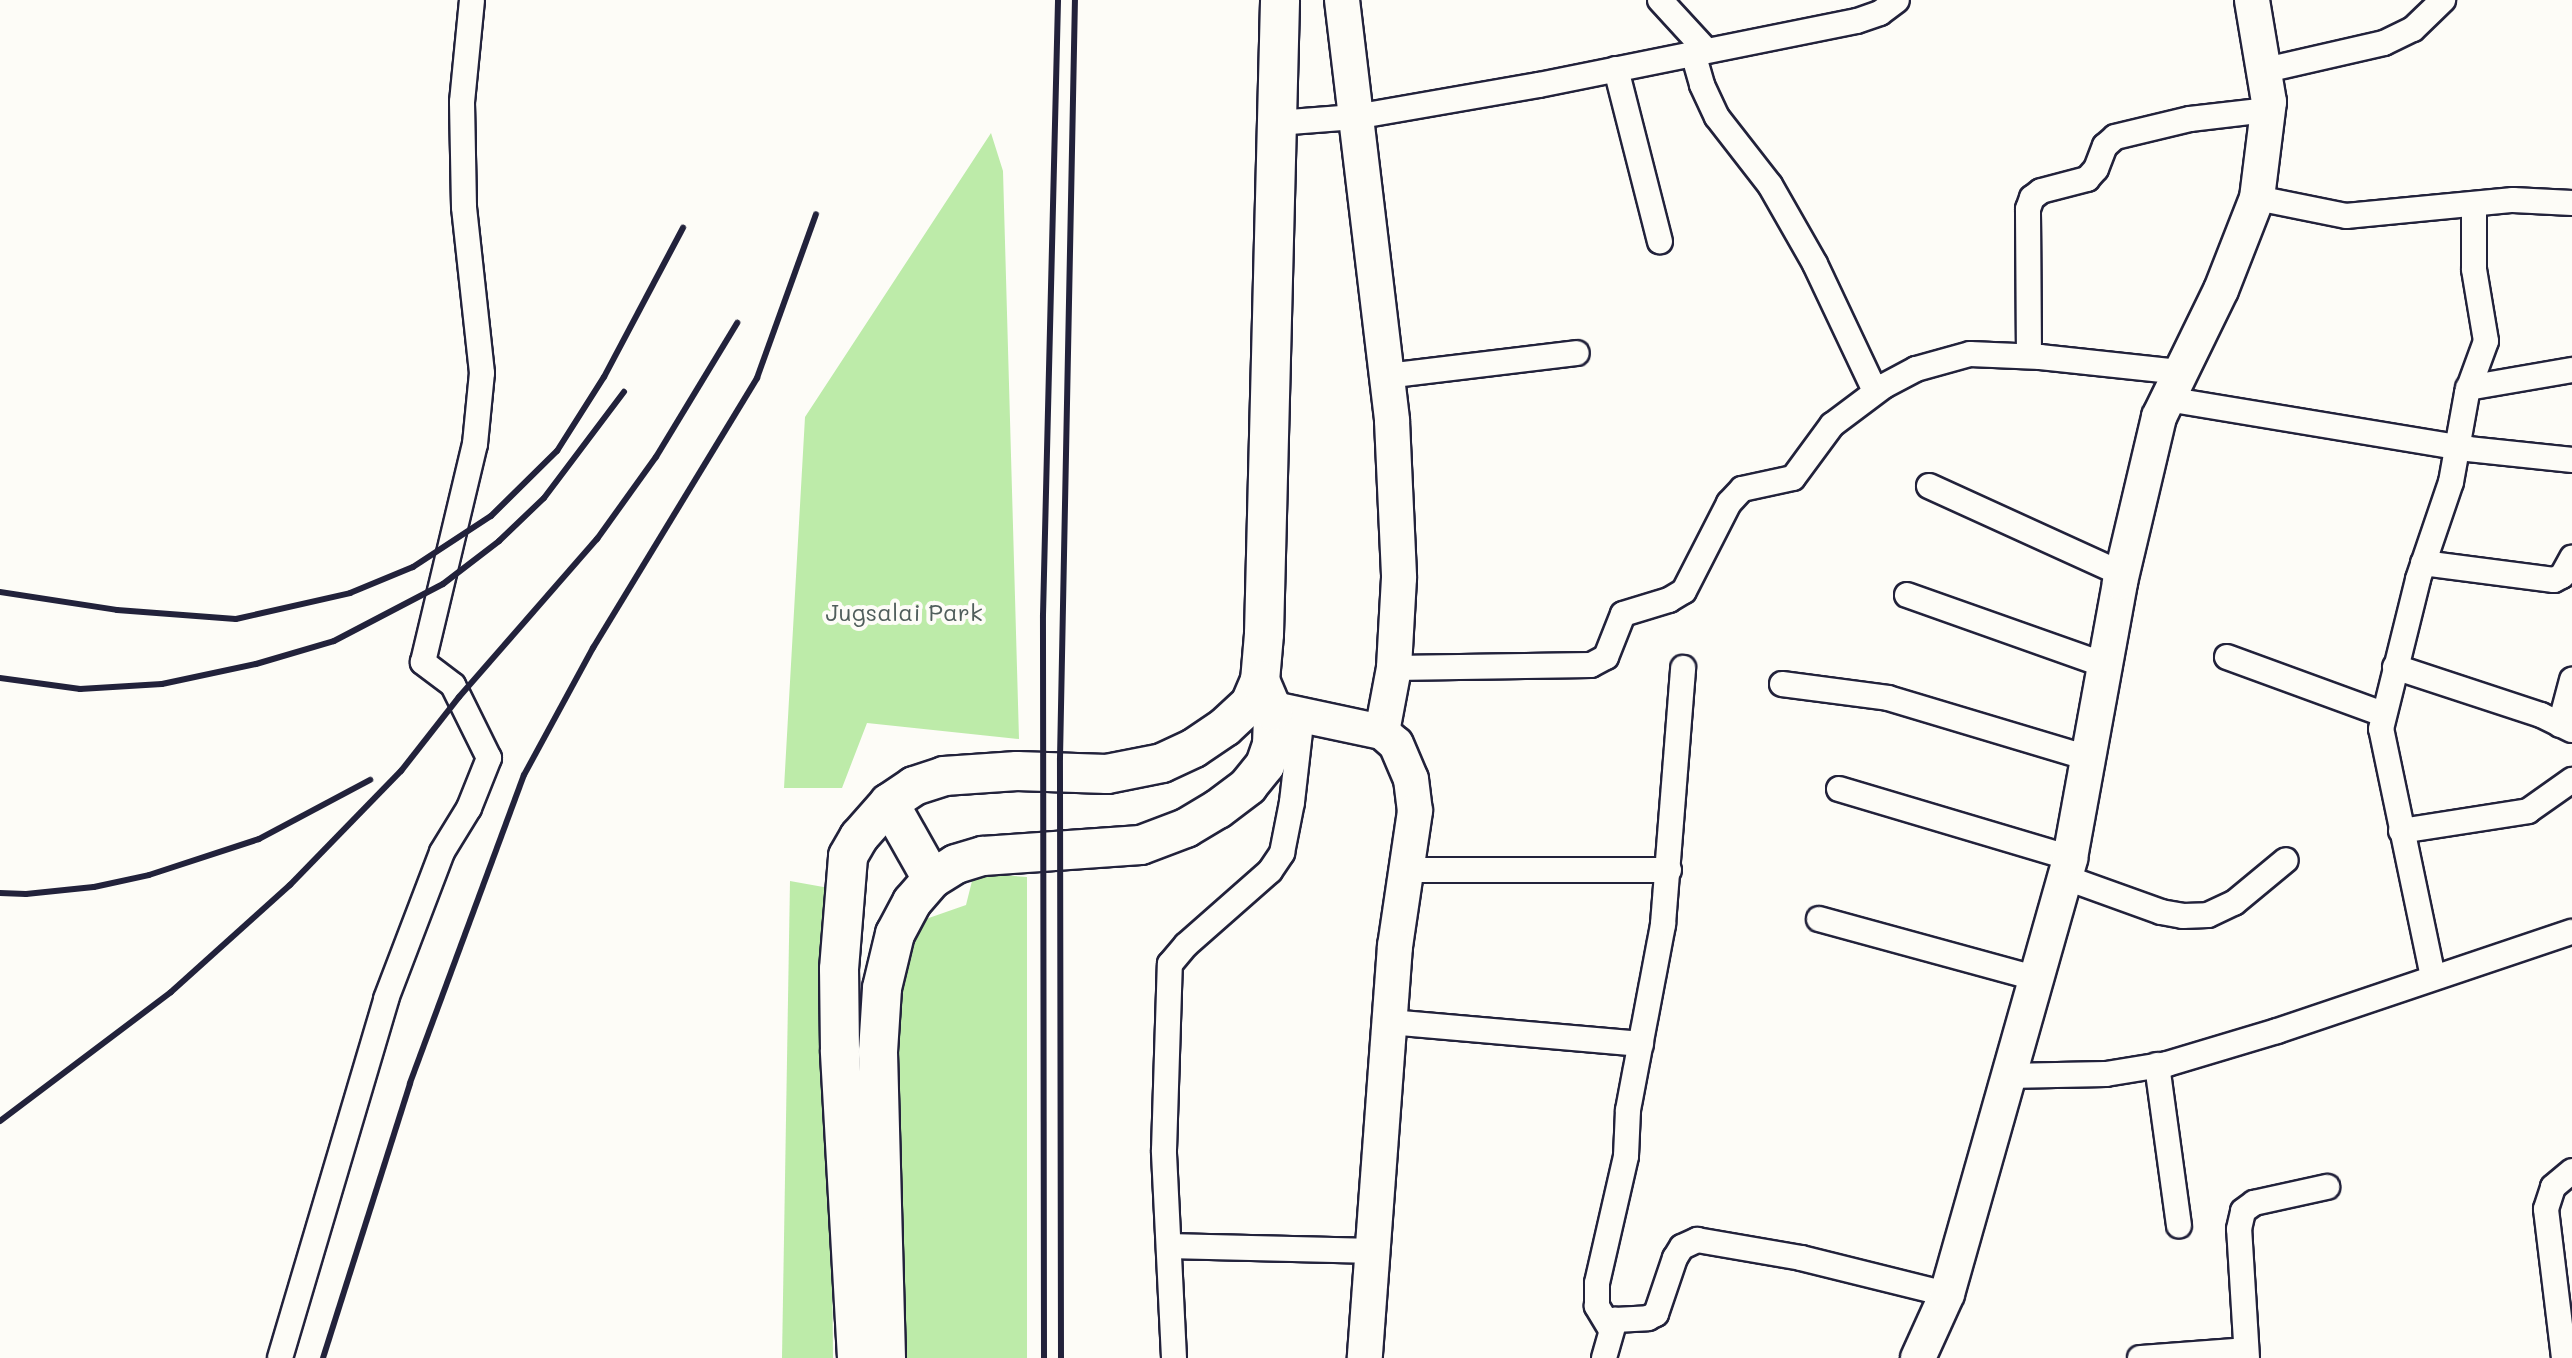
<!DOCTYPE html>
<html>
<head>
<meta charset="utf-8">
<style>
	body { margin:0 }
	#map { position:relative; width:2572px; height:1358px; overflow:hidden; background:#fdfcf7; font-family:Mali,sans-serif }
	div>[style] { position:absolute }
	.green>* { inset:0; background:#bdeba9 }
	.roads { filter:drop-shadow(2px 0 #22223b) drop-shadow(-2px 0 #22223b) drop-shadow(0 2px #22223b) drop-shadow(0 -2px #22223b) }
	.street>* { height:24px; margin:-12px; padding:0 12px; transform-origin:12px; border-radius:12px; background:#fdfcf7 }
	.secondary>* { height:34px; margin:-17px; padding:0 17px; transform-origin:17px; border-radius:17px; background:#fdfcf7 }
	.primary>* { height:38px; margin:-19px; padding:0 19px; transform-origin:19px; border-radius:19px; background:#fdfcf7 }
	.rail>* { height:6px; margin:-3px; padding:0 3px; transform-origin:3px; border-radius:3px; background:#22223b }
	span { translate:-50% -50%; white-space:nowrap; text-align:center; line-height:1.15; -webkit-text-stroke:8px #fdfcf7; paint-order:stroke }
	.park-label { font-size:24px; color:#505e5c }
</style>
</head>
<body>
<div id="map">
	<div class="green">
		<i style="clip-path:polygon(991px 133px,1003px 171px,1019px 739px,867px 723px,842px 788px,784px 788px,805px 417px)"></i>
		<i style="clip-path:polygon(974px 873px,1027px 877px,1027px 1358px,897px 1358px,889px 1028px,903px 927px,966px 905px)"></i>
		<i style="clip-path:polygon(790px 881px,829px 888px,833px 1358px,782px 1358px)"></i>
	</div>
	<div class="roads">
		<div class="street">
			<i style="left:1660px;top:0;width:68px;rotate:47.4deg"></i>
			<i style="left:1693px;top:53px;width:33px;rotate:74deg"></i>
			<i style="left:1702px;top:85px;width:35px;rotate:65deg"></i>
			<i style="left:1717px;top:117px;width:86px;rotate:52.1deg"></i>
			<i style="left:1770px;top:185px;width:91px;rotate:60.3deg"></i>
			<i style="left:1815px;top:264px;width:140px;rotate:64.7deg"></i>
			<i style="left:1616px;top:69px;width:178px;rotate:75.7deg"></i>
			<i style="left:2266px;top:70px;width:121px;rotate:-12.9deg"></i>
			<i style="left:2384px;top:43px;width:32px;rotate:-26deg"></i>
			<i style="left:2413px;top:29px;width:42px;rotate:-44deg"></i>
			<i style="left:1277px;top:123px;width:78px;rotate:-4.4deg"></i>
			<i style="left:1355px;top:117px;width:187px;rotate:-9.9deg"></i>
			<i style="left:1539px;top:85px;width:324px;rotate:-11.4deg"></i>
			<i style="left:1857px;top:21px;width:24px;rotate:-19deg"></i>
			<i style="left:1880px;top:13px;width:21px;rotate:-37deg"></i>
			<i style="left:2257px;top:198px;width:91px;rotate:11.4deg"></i>
			<i style="left:2346px;top:216px;width:168px;rotate:-5.5deg"></i>
			<i style="left:2513px;top:200px;width:59px;rotate:2.9deg"></i>
			<i style="left:2029px;top:356px;width:147px;rotate:-90.4deg"></i>
			<i style="left:2028px;top:209px;width:12px;rotate:-70deg"></i>
			<i style="left:2032px;top:198px;width:11px;rotate:-38deg"></i>
			<i style="left:2041px;top:191px;width:48px;rotate:-14.6deg"></i>
			<i style="left:2087px;top:179px;width:13px;rotate:-48deg"></i>
			<i style="left:2096px;top:169px;width:25px;rotate:-69deg"></i>
			<i style="left:2105px;top:146px;width:13px;rotate:-42deg"></i>
			<i style="left:2115px;top:137px;width:77px;rotate:-13.5deg"></i>
			<i style="left:2190px;top:119px;width:79px;rotate:-6.6deg"></i>
			<i style="left:1387px;top:376px;width:191px;rotate:-6.9deg"></i>
			<i style="left:2468px;top:388px;width:106px;rotate:-9.8deg"></i>
			<i style="left:2167px;top:399px;width:305px;rotate:9.4deg"></i>
			<i style="left:2468px;top:449px;width:105px;rotate:6deg"></i>
			<i style="left:1929px;top:486px;width:212px;rotate:24.5deg"></i>
			<i style="left:2423px;top:563px;width:132px;rotate:7.4deg"></i>
			<i style="left:2554px;top:580px;width:9px;rotate:-27deg"></i>
			<i style="left:2562px;top:576px;width:21px;rotate:-61deg"></i>
			<i style="left:1907px;top:595px;width:210px;rotate:19.5deg"></i>
			<i style="left:2227px;top:657px;width:166px;rotate:20.1deg"></i>
			<i style="left:2395px;top:667px;width:154px;rotate:18.2deg"></i>
			<i style="left:2541px;top:715px;width:34px;rotate:26deg"></i>
			<i style="left:1394px;top:668px;width:197px;rotate:-0.9deg"></i>
			<i style="left:1591px;top:665px;width:17px;rotate:-28deg"></i>
			<i style="left:1606px;top:657px;width:46px;rotate:-68.4deg"></i>
			<i style="left:1623px;top:614px;width:48px;rotate:-16.9deg"></i>
			<i style="left:1669px;top:600px;width:17px;rotate:-31deg"></i>
			<i style="left:1684px;top:591px;width:99px;rotate:-62.9deg"></i>
			<i style="left:1729px;top:503px;width:19px;rotate:-47deg"></i>
			<i style="left:1742px;top:489px;width:52px;rotate:-12.2deg"></i>
			<i style="left:1793px;top:478px;width:66px;rotate:-53.7deg"></i>
			<i style="left:1832px;top:425px;width:65px;rotate:-36.9deg"></i>
			<i style="left:1884px;top:386px;width:36px;rotate:-28deg"></i>
			<i style="left:1916px;top:369px;width:56px;rotate:-15.5deg"></i>
			<i style="left:1970px;top:354px;width:70px;rotate:2.5deg"></i>
			<i style="left:2040px;top:357px;width:142px;rotate:6.1deg"></i>
			<i style="left:1782px;top:684px;width:107px;rotate:7.5deg"></i>
			<i style="left:1888px;top:698px;width:209px;rotate:16.7deg"></i>
			<i style="left:2560px;top:725px;width:47px;rotate:-75.1deg"></i>
			<i style="left:1839px;top:789px;width:241px;rotate:16.6deg"></i>
			<i style="left:2401px;top:831px;width:129px;rotate:-8.9deg"></i>
			<i style="left:2528px;top:811px;width:54px;rotate:-35.2deg"></i>
			<i style="left:1408px;top:870px;width:261px"></i>
			<i style="left:2064px;top:877px;width:103px;rotate:19.8deg"></i>
			<i style="left:2161px;top:912px;width:22px;rotate:10deg"></i>
			<i style="left:2183px;top:916px;width:25px;rotate:-2deg"></i>
			<i style="left:2208px;top:915px;width:29px;rotate:-25deg"></i>
			<i style="left:2234px;top:903px;width:67px;rotate:-39.6deg"></i>
			<i style="left:1819px;top:919px;width:224px;rotate:15.3deg"></i>
			<i style="left:2433px;top:977px;width:253px;rotate:-101.8deg"></i>
			<i style="left:2381px;top:729px;width:154px;rotate:-76.1deg"></i>
			<i style="left:2418px;top:579px;width:102px;rotate:-71.2deg"></i>
			<i style="left:2451px;top:482px;width:90px;rotate:-79.8deg"></i>
			<i style="left:2467px;top:393px;width:55px;rotate:-69.9deg"></i>
			<i style="left:2486px;top:341px;width:73px;rotate:-99.5deg"></i>
			<i style="left:2474px;top:269px;width:65px;rotate:-90deg"></i>
			<i style="left:1390px;top:1022px;width:252px;rotate:5deg"></i>
			<i style="left:2157px;top:1065px;width:162px;rotate:82.2deg"></i>
			<i style="left:2007px;top:1076px;width:99px;rotate:-1.2deg"></i>
			<i style="left:2106px;top:1074px;width:62px;rotate:-9.3deg"></i>
			<i style="left:2167px;top:1064px;width:115px;rotate:-16.7deg"></i>
			<i style="left:2277px;top:1031px;width:311px;rotate:-18.6deg"></i>
			<i style="left:1169px;top:1246px;width:205px;rotate:1.4deg"></i>
			<i style="left:1610px;top:1328px;width:26px;rotate:-121deg"></i>
			<i style="left:1597px;top:1306px;width:23px;rotate:-90deg"></i>
			<i style="left:1597px;top:1283px;width:130px;rotate:-77.1deg"></i>
			<i style="left:1626px;top:1156px;width:46px;rotate:-87.5deg"></i>
			<i style="left:1628px;top:1110px;width:189px;rotate:-79.3deg"></i>
			<i style="left:1663px;top:924px;width:257px;rotate:-85.5deg"></i>
			<i style="left:280px;top:1358px;width:374px;rotate:-73.5deg"></i>
			<i style="left:386px;top:999px;width:157px;rotate:-69.1deg"></i>
			<i style="left:442px;top:852px;width:52px;rotate:-58.5deg"></i>
			<i style="left:469px;top:808px;width:54px;rotate:-68.2deg"></i>
			<i style="left:489px;top:758px;width:81px;rotate:-116.3deg"></i>
			<i style="left:453px;top:685px;width:38px;rotate:-143deg"></i>
			<i style="left:423px;top:662px;width:224px;rotate:-76.6deg"></i>
			<i style="left:475px;top:444px;width:71px;rotate:-84.4deg"></i>
			<i style="left:482px;top:373px;width:167px;rotate:-96.2deg"></i>
			<i style="left:464px;top:207px;width:105px;rotate:-91.1deg"></i>
			<i style="left:462px;top:102px;width:102px;rotate:-84.4deg"></i>
			<i style="left:1174px;top:1358px;width:208px;rotate:-92.8deg"></i>
			<i style="left:1164px;top:1150px;width:186px;rotate:-88.2deg"></i>
			<i style="left:1170px;top:964px;width:25px;rotate:-50deg"></i>
			<i style="left:1186px;top:945px;width:112px;rotate:-41.4deg"></i>
			<i style="left:1270px;top:871px;width:22px;rotate:-56deg"></i>
			<i style="left:1282px;top:853px;width:52px;rotate:-78.9deg"></i>
			<i style="left:1292px;top:802px;width:89px;rotate:-83.5deg"></i>
			<i style="left:1604px;top:1358px;width:40px;rotate:-74deg"></i>
			<i style="left:1615px;top:1320px;width:33px;rotate:-3deg"></i>
			<i style="left:1648px;top:1318px;width:9px;rotate:-27deg"></i>
			<i style="left:1656px;top:1314px;width:59px;rotate:-71.3deg"></i>
			<i style="left:1675px;top:1258px;width:13px;rotate:-58deg"></i>
			<i style="left:1682px;top:1247px;width:17px;rotate:-25deg"></i>
			<i style="left:1697px;top:1240px;width:106px;rotate:9.8deg"></i>
			<i style="left:1801px;top:1258px;width:150px;rotate:13.9deg"></i>
			<i style="left:2140px;top:1358px;width:106px;rotate:-4.3deg"></i>
			<i style="left:2247px;top:1358px;width:129px;rotate:-93.5deg"></i>
			<i style="left:2239px;top:1229px;width:18px;rotate:-77deg"></i>
			<i style="left:2243px;top:1211px;width:14px;rotate:-36deg"></i>
			<i style="left:2254px;top:1203px;width:75px;rotate:-12.4deg"></i>
			<i style="left:2564px;top:1358px;width:150px;rotate:-96.9deg"></i>
			<i style="left:2546px;top:1209px;width:23px;rotate:-72deg"></i>
			<i style="left:2553px;top:1187px;width:25px;rotate:-40deg"></i>
		</div>
		<div class="secondary">
			<i style="left:1342px;top:0;width:424px;rotate:83.2deg"></i>
			<i style="left:1392px;top:421px;width:157px;rotate:87.4deg"></i>
			<i style="left:1399px;top:578px;width:90px;rotate:93.2deg"></i>
			<i style="left:1394px;top:668px;width:65px;rotate:100.6deg"></i>
			<i style="left:1250px;top:704px;width:135px;rotate:12deg"></i>
			<i style="left:1382px;top:732px;width:18px;rotate:41deg"></i>
			<i style="left:1396px;top:744px;width:38px;rotate:67deg"></i>
			<i style="left:1411px;top:779px;width:32px;rotate:83deg"></i>
			<i style="left:1415px;top:811px;width:136px;rotate:98.4deg"></i>
			<i style="left:1395px;top:946px;width:413px;rotate:94.2deg"></i>
			<i style="left:1918px;top:1358px;width:70px;rotate:-65.6deg"></i>
			<i style="left:1947px;top:1294px;width:453px;rotate:-74.2deg"></i>
			<i style="left:2070px;top:858px;width:280px;rotate:-79.7deg"></i>
			<i style="left:2120px;top:582px;width:170px;rotate:-76.7deg"></i>
			<i style="left:2159px;top:417px;width:141px;rotate:-64deg"></i>
			<i style="left:2221px;top:290px;width:99px;rotate:-68.6deg"></i>
			<i style="left:2257px;top:198px;width:97px;rotate:-82.9deg"></i>
			<i style="left:2269px;top:102px;width:103px;rotate:-99.5deg"></i>
		</div>
		<div class="primary">
			<i style="left:889px;top:803px;width:87px;rotate:60.5deg"></i>
			<i style="left:857px;top:1358px;width:308px;rotate:-93.2deg"></i>
			<i style="left:840px;top:1050px;width:81px;rotate:-90.7deg"></i>
			<i style="left:839px;top:969px;width:113px;rotate:-85.4deg"></i>
			<i style="left:848px;top:856px;width:22px;rotate:-60deg"></i>
			<i style="left:859px;top:837px;width:45px;rotate:-48.6deg"></i>
			<i style="left:889px;top:803px;width:30px;rotate:-34deg"></i>
			<i style="left:914px;top:786px;width:32px;rotate:-18deg"></i>
			<i style="left:944px;top:776px;width:73px;rotate:-3.9deg"></i>
			<i style="left:1017px;top:771px;width:90px;rotate:1.9deg"></i>
			<i style="left:1107px;top:774px;width:56px;rotate:-11.3deg"></i>
			<i style="left:1162px;top:763px;width:35px;rotate:-25deg"></i>
			<i style="left:1194px;top:748px;width:37px;rotate:-34deg"></i>
			<i style="left:1225px;top:727px;width:34px;rotate:-43deg"></i>
			<i style="left:1250px;top:704px;width:25px;rotate:-67deg"></i>
			<i style="left:1260px;top:681px;width:47px;rotate:-85.1deg"></i>
			<i style="left:1264px;top:634px;width:634px;rotate:-88.55deg"></i>
			<i style="left:886px;top:1358px;width:306px;rotate:-91.5deg"></i>
			<i style="left:878px;top:1052px;width:64px;rotate:-86.4deg"></i>
			<i style="left:882px;top:988px;width:56px;rotate:-76.5deg"></i>
			<i style="left:895px;top:934px;width:36px;rotate:-62deg"></i>
			<i style="left:912px;top:902px;width:30px;rotate:-49deg"></i>
			<i style="left:932px;top:879px;width:28px;rotate:-32deg"></i>
			<i style="left:956px;top:864px;width:28px;rotate:-17deg"></i>
			<i style="left:983px;top:856px;width:158px;rotate:-4deg"></i>
			<i style="left:1141px;top:845px;width:48px;rotate:-20.7deg"></i>
			<i style="left:1186px;top:828px;width:37px;rotate:-31deg"></i>
			<i style="left:1218px;top:809px;width:38px;rotate:-37deg"></i>
			<i style="left:1248px;top:786px;width:27px;rotate:-51deg"></i>
			<i style="left:1265px;top:765px;width:21px;rotate:-71deg"></i>
			<i style="left:1272px;top:745px;width:34px;rotate:-88deg"></i>
			<i style="left:1273px;top:711px;width:33px;rotate:-113deg"></i>
		</div>
	</div>
	<div class="rail">
		<i style="left:0;top:592px;width:118px;rotate:8.7deg"></i>
		<i style="left:117px;top:610px;width:119px;rotate:4.3deg"></i>
		<i style="left:236px;top:619px;width:117px;rotate:-12.8deg"></i>
		<i style="left:350px;top:593px;width:68px;rotate:-22.4deg"></i>
		<i style="left:413px;top:567px;width:93px;rotate:-33.2deg"></i>
		<i style="left:491px;top:516px;width:93px;rotate:-44.6deg"></i>
		<i style="left:557px;top:451px;width:88px;rotate:-57.6deg"></i>
		<i style="left:604px;top:377px;width:169px;rotate:-62.1deg"></i>
		<i style="left:0;top:678px;width:81px;rotate:7.8deg"></i>
		<i style="left:80px;top:689px;width:82px;rotate:-3.5deg"></i>
		<i style="left:162px;top:684px;width:96px;rotate:-12deg"></i>
		<i style="left:256px;top:664px;width:81px;rotate:-16.4deg"></i>
		<i style="left:334px;top:641px;width:123px;rotate:-27.6deg"></i>
		<i style="left:443px;top:584px;width:71px;rotate:-37.5deg"></i>
		<i style="left:499px;top:541px;width:62px;rotate:-43.7deg"></i>
		<i style="left:544px;top:498px;width:133px;rotate:-53deg"></i>
		<i style="left:0;top:893px;width:26px;rotate:2deg"></i>
		<i style="left:26px;top:894px;width:68px;rotate:-5.9deg"></i>
		<i style="left:94px;top:887px;width:56px;rotate:-12.3deg"></i>
		<i style="left:149px;top:875px;width:116px;rotate:-18.1deg"></i>
		<i style="left:259px;top:839px;width:126px;rotate:-28deg"></i>
		<i style="left:0;top:1121px;width:214px;rotate:-37deg"></i>
		<i style="left:171px;top:992px;width:160px;rotate:-42deg"></i>
		<i style="left:290px;top:885px;width:159px;rotate:-45.8deg"></i>
		<i style="left:401px;top:771px;width:94px;rotate:-51.9deg"></i>
		<i style="left:459px;top:697px;width:210px;rotate:-48.9deg"></i>
		<i style="left:597px;top:539px;width:101px;rotate:-54.3deg"></i>
		<i style="left:656px;top:457px;width:157px;rotate:-58.8deg"></i>
		<i style="left:323px;top:1358px;width:288px;rotate:-72.4deg"></i>
		<i style="left:410px;top:1083px;width:328px;rotate:-69.7deg"></i>
		<i style="left:524px;top:775px;width:145px;rotate:-61.5deg"></i>
		<i style="left:593px;top:648px;width:316px;rotate:-58.7deg"></i>
		<i style="left:757px;top:378px;width:174px;rotate:-70.2deg"></i>
		<i style="left:1044px;top:1358px;width:743px;rotate:-90.08deg"></i>
		<i style="left:1043px;top:615px;width:615px;rotate:-88.6deg"></i>
		<i style="left:1061px;top:1358px;width:600px;rotate:-90.1deg"></i>
		<i style="left:1060px;top:758px;width:758px;rotate:-88.87deg"></i>
	</div>
	<div class="park-label">
		<span style="left:904px;top:612px">Jugsalai Park</span>
	</div>
</div>
</body>
</html>
